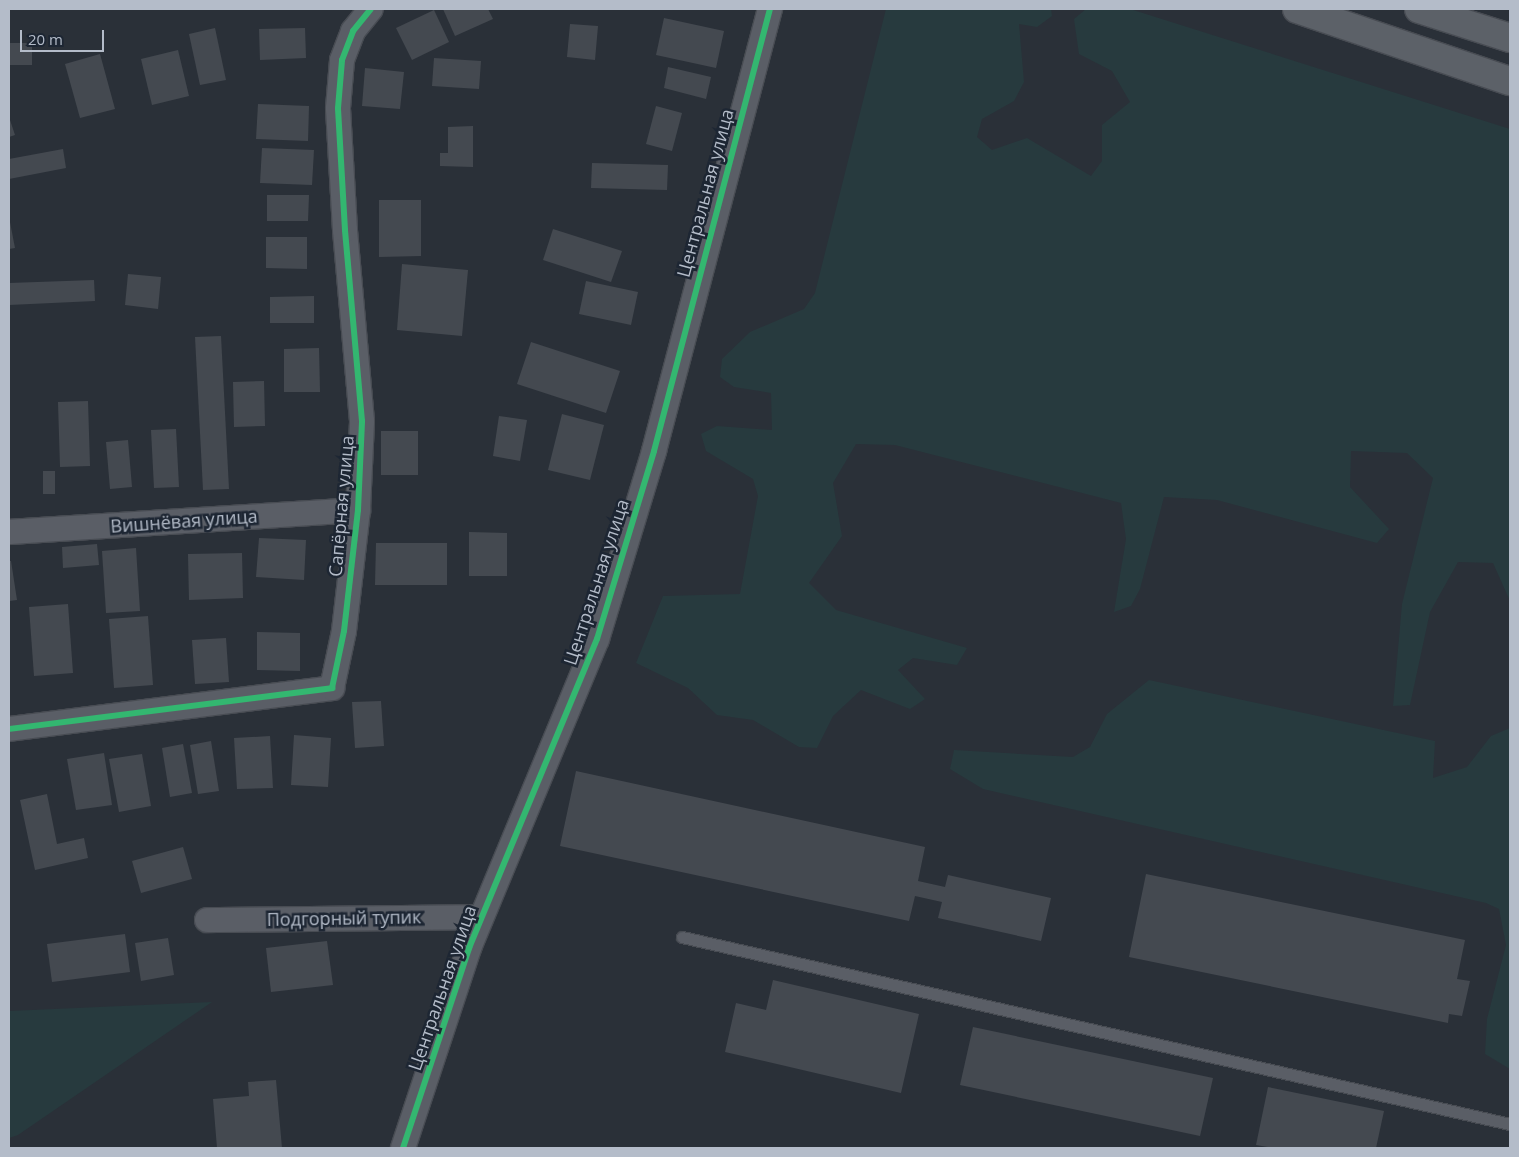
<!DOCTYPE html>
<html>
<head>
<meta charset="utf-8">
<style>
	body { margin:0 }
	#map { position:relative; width:1519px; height:1157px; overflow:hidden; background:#2a3038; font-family:"Open Sans",sans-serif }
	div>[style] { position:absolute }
	.green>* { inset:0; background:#273a3e }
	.building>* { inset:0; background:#444950 }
	.roads { filter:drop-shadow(1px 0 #484c53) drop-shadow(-1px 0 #484c53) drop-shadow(0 1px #484c53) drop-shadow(0 -1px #484c53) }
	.service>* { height:11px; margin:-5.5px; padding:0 5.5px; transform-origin:5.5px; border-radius:5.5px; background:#5a5e66 }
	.minor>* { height:24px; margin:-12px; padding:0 12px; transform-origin:12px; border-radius:12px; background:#5a5e66 }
	.primary>* { height:28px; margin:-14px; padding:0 14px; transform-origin:14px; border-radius:14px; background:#5c6168 }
	.cycleway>* { height:6px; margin:-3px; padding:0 3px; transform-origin:3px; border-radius:3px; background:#33b770 }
	span { translate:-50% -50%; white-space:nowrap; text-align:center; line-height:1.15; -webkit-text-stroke:5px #1d2633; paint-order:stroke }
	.street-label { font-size:18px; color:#b4bcc9 }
	.frame { position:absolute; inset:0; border:10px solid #b4bcc9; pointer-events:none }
	.scale { position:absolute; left:20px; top:30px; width:84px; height:22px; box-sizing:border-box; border:2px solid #b4bcc9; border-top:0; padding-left:6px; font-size:15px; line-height:18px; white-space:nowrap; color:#b4bcc9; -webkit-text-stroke:4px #1d2633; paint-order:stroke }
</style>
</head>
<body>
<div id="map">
	<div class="green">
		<i style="clip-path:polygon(886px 9px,1051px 9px,1052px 16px,1037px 27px,1019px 24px,1024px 82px,1014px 101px,982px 119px,977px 137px,992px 150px,1027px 138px,1091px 176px,1102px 161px,1102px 125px,1130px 102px,1112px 71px,1079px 54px,1074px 19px,1086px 9px,1130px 9px,1510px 129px,1510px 601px,1493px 563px,1458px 562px,1430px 612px,1410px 705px,1393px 706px,1402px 604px,1433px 478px,1407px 453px,1351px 451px,1350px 487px,1389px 529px,1377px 543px,1217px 500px,1164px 497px,1140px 589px,1131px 606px,1114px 612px,1126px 539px,1121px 503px,895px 445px,856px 444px,833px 483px,842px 536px,809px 583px,836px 610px,967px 648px,957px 665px,913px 658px,898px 670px,925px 699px,910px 709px,861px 690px,833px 716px,817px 748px,799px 747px,753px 720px,717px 715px,688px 688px,636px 663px,663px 596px,740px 594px,758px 496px,753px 479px,706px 451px,701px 434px,717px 426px,772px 430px,771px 393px,734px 387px,720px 377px,722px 359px,750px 332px,804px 309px,815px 293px)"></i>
		<i style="clip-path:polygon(1149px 680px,1435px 741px,1433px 778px,1467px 767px,1491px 736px,1510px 728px,1510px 1069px,1485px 1054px,1487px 1019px,1506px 945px,1499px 909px,1486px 903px,983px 789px,950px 769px,954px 750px,1073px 757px,1090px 747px,1107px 714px)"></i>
		<i style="clip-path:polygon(212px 1002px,18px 1135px,9px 1138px,9px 1011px)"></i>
	</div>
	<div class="building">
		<i style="clip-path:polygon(443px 9px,488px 9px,493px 19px,455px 36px)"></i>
		<i style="clip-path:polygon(434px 10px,449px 42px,412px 60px,396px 28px)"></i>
		<i style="clip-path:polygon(664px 18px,724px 31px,716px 68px,656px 55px)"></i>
		<i style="clip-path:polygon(570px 24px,598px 26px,595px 60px,567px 57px)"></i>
		<i style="clip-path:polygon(215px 28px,226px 80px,200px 85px,189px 34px)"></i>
		<i style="clip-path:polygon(305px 28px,306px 58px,260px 60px,259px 29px)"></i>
		<i style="clip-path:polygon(9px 43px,32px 43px,32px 65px,9px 65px)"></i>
		<i style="clip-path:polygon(178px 50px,189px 96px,152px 105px,141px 59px)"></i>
		<i style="clip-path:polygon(100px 54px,115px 109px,80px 118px,65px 64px)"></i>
		<i style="clip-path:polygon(434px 58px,481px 61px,479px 89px,432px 86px)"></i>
		<i style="clip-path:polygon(668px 67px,711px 77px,706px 99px,664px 88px)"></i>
		<i style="clip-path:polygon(365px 68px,404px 72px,400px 109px,362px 106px)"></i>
		<i style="clip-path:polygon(258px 104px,309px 106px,308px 141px,256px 139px)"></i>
		<i style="clip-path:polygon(656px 106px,682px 113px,672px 151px,646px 144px)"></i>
		<i style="clip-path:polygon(9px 117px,15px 135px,9px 137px)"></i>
		<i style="clip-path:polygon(473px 126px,473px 167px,440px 166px,440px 153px,448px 153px,448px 127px)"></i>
		<i style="clip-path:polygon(262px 148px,314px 150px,312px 185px,260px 183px)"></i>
		<i style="clip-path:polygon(63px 149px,66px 168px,9px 179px,9px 159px)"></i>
		<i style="clip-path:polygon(592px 163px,668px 165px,667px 190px,591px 188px)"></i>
		<i style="clip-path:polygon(267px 195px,309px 195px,308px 221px,267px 221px)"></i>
		<i style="clip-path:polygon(379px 200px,421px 200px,421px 256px,379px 257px)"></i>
		<i style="clip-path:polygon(9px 217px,15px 248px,9px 249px)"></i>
		<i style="clip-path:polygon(553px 229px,622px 251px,611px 282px,543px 260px)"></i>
		<i style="clip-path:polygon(266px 237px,307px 237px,307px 269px,266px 268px)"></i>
		<i style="clip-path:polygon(402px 264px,468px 270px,462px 336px,397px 330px)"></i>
		<i style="clip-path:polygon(128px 274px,161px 277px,158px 309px,125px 305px)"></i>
		<i style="clip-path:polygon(94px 280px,95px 301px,9px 305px,9px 283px)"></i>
		<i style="clip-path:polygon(586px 281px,638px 292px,631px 325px,579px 314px)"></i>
		<i style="clip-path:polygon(314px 296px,314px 323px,270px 323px,270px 297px)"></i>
		<i style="clip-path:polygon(221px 336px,229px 489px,203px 490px,195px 337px)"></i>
		<i style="clip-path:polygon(531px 342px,620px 371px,606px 413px,517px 384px)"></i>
		<i style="clip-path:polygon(319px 348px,320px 392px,284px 392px,284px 349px)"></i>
		<i style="clip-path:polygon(264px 381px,265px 426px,234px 427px,233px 382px)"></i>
		<i style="clip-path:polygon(88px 401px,90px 466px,60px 467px,58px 402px)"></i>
		<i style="clip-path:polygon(562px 414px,604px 425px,590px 480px,548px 470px)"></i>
		<i style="clip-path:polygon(499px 416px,527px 420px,520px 461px,493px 456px)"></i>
		<i style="clip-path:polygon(176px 429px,179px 487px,154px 488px,151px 430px)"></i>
		<i style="clip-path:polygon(381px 431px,418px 431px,418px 475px,381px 475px)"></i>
		<i style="clip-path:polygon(128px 440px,132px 487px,110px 489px,106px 442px)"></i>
		<i style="clip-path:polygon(43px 471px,55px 471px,55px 494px,43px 494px)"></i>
		<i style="clip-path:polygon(469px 532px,507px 533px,507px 576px,469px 576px)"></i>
		<i style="clip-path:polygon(259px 538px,306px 540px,304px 580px,256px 577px)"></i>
		<i style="clip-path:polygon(376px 543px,447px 543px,447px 585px,375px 585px)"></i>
		<i style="clip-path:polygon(97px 544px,99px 565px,63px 568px,62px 547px)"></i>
		<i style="clip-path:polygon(136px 548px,140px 611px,106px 613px,102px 551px)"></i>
		<i style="clip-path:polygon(242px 553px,243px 598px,189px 600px,188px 554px)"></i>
		<i style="clip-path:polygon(9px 561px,11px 561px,17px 600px,9px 601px)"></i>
		<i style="clip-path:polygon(68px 604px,73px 673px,34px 676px,29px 607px)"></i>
		<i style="clip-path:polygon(148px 616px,153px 685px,114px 688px,109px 619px)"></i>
		<i style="clip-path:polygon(257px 632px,300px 633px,300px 671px,257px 670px)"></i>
		<i style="clip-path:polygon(226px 638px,229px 682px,195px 684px,192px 640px)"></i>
		<i style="clip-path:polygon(381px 701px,384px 746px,355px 748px,352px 702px)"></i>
		<i style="clip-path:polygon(294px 735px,331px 738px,328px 787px,291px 785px)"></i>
		<i style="clip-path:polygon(270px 736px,273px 788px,237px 789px,234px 738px)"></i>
		<i style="clip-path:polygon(211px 741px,219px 791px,198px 794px,190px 745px)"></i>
		<i style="clip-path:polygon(183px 744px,192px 793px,170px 797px,162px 748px)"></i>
		<i style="clip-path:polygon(104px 753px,112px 805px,76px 810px,67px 759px)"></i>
		<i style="clip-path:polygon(142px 754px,151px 806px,119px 812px,109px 759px)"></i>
		<i style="clip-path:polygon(576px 771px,925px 847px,918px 881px,945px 887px,948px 875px,1051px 898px,1041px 941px,938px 918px,942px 902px,915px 896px,909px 921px,560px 846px)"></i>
		<i style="clip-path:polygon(47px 794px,57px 844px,84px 838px,88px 858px,35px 870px,20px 800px)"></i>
		<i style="clip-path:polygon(183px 847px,192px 879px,141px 893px,132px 861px)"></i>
		<i style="clip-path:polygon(1146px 874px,1465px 940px,1457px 979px,1470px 981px,1462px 1016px,1449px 1014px,1448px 1023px,1129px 957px)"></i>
		<i style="clip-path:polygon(125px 934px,130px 972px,52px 982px,47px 944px)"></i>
		<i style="clip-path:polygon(168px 938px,174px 975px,141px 981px,135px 943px)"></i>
		<i style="clip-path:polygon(327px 941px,333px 985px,271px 992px,266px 948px)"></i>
		<i style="clip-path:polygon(773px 980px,919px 1014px,901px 1093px,725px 1052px,736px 1003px,766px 1010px)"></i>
		<i style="clip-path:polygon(973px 1027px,1213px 1078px,1200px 1136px,960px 1085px)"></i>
		<i style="clip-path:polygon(276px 1080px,282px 1148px,217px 1148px,213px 1099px,249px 1096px,248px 1082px)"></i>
		<i style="clip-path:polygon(1268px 1087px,1384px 1111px,1376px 1148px,1273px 1148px,1256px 1145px)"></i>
	</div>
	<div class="roads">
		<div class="service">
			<i style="left:682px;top:937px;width:849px;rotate:12.73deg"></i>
		</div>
		<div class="minor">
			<i style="left:9px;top:532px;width:350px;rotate:-3.6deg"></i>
			<i style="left:9px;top:729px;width:326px;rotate:-7.2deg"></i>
			<i style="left:332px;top:688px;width:58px;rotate:-78.1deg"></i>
			<i style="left:344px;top:631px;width:122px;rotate:-83.4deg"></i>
			<i style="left:358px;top:510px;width:89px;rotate:-87.4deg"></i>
			<i style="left:362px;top:421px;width:192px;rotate:-95.1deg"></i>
			<i style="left:345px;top:230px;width:122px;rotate:-93.3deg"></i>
			<i style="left:338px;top:108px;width:48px;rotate:-85.2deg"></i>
			<i style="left:342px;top:60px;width:31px;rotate:-69deg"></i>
			<i style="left:353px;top:31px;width:28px;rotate:-51deg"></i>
			<i style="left:207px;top:920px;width:274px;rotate:-0.6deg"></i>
			<i style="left:403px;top:1148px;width:211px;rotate:-71.7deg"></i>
			<i style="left:469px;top:948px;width:334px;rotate:-67.5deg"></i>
			<i style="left:597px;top:639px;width:196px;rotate:-73.1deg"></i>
			<i style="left:654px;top:451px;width:457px;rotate:-75.3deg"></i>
		</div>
		<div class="primary">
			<i style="left:1297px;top:9px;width:225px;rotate:18.7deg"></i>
			<i style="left:1419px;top:9px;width:96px;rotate:17.7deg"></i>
		</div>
	</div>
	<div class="cycleway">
		<i style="left:9px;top:729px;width:326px;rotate:-7.2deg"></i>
		<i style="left:332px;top:688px;width:58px;rotate:-78.1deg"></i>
		<i style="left:344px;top:631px;width:122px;rotate:-83.4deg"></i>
		<i style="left:358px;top:510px;width:89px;rotate:-87.4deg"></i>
		<i style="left:362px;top:421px;width:192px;rotate:-95.1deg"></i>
		<i style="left:345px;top:230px;width:122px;rotate:-93.3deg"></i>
		<i style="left:338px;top:108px;width:48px;rotate:-85.2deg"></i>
		<i style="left:342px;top:60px;width:31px;rotate:-69deg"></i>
		<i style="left:353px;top:31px;width:28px;rotate:-51deg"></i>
		<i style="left:403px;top:1148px;width:211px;rotate:-71.7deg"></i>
		<i style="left:469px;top:948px;width:334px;rotate:-67.5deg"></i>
		<i style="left:597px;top:639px;width:196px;rotate:-73.1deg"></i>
		<i style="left:654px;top:451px;width:457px;rotate:-75.3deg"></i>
	</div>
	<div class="street-label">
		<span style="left:705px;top:193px;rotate:-75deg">Центральная улица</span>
		<span style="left:341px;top:506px;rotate:-85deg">Сапёрная улица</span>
		<span style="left:184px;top:521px;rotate:-4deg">Вишнёвая улица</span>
		<span style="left:596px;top:582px;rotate:-72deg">Центральная улица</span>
		<span style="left:344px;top:918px;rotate:-1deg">Подгорный тупик</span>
		<span style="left:442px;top:988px;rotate:-71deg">Центральная улица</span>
	</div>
	<div class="frame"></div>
	<div class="scale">20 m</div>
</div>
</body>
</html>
